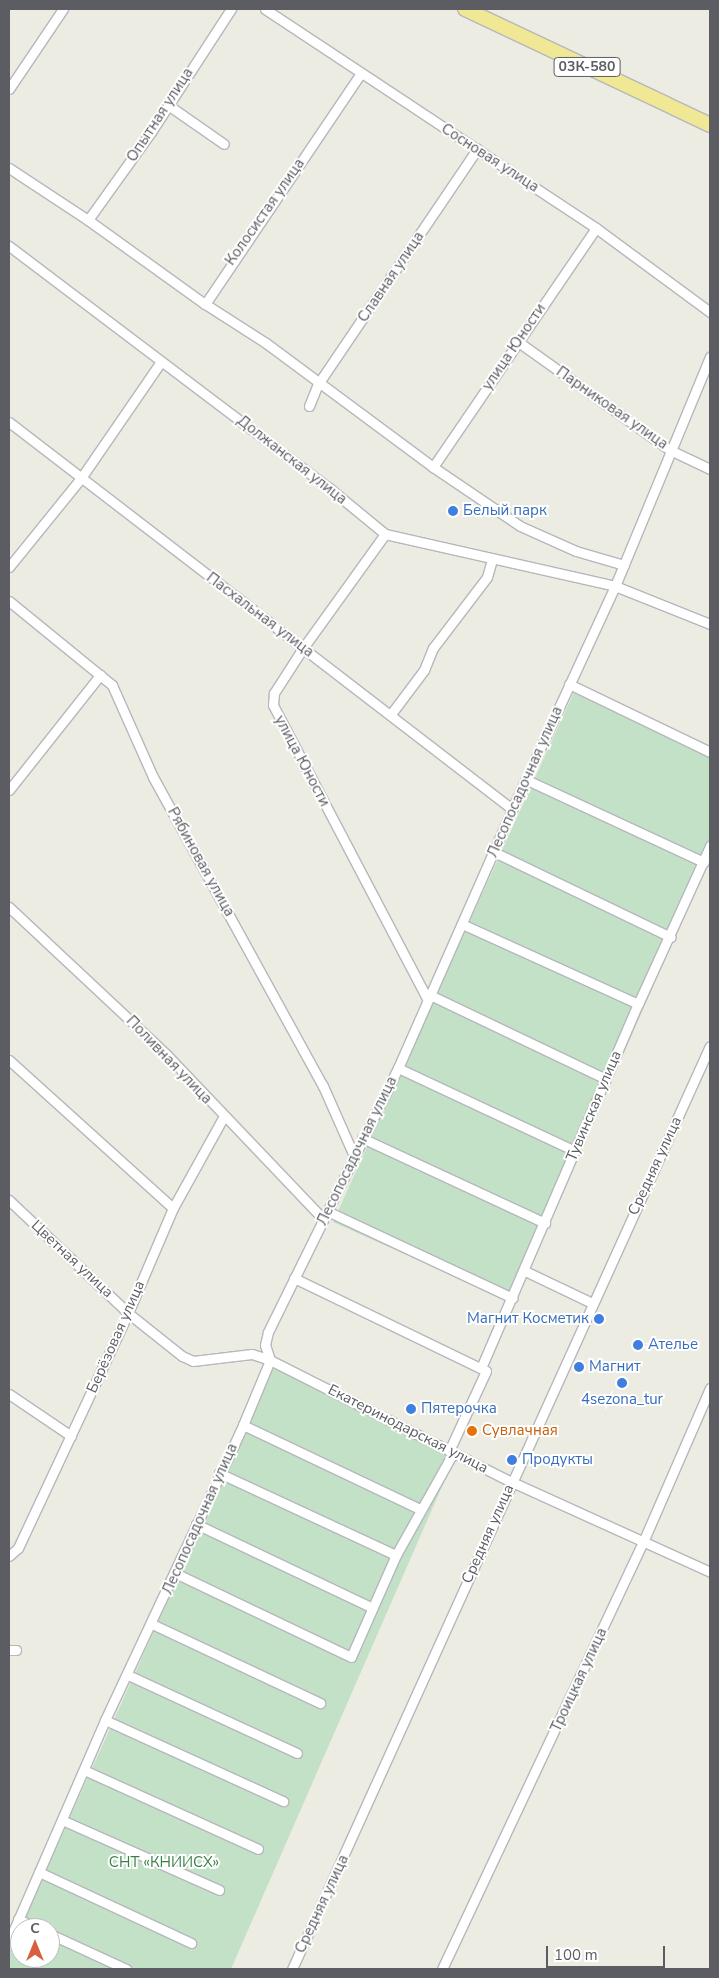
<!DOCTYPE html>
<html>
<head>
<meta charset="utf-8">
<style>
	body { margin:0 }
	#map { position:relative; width:719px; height:1978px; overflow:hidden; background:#ecece3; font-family:"Nunito Sans",sans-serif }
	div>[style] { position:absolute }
	.green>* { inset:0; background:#c2e1c7 }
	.roads { filter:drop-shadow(1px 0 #b6b7bc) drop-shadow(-1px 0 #b6b7bc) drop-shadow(0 1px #b6b7bc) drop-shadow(0 -1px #b6b7bc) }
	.minor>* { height:9px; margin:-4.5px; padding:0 4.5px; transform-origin:4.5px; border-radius:4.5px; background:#fff }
	.highway>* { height:14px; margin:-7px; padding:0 7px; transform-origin:7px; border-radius:7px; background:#f1e895 }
	.dots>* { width:14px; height:14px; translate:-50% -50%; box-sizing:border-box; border:2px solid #fff; border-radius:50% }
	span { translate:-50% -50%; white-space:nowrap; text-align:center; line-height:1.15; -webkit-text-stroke:4px #fff; paint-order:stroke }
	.shield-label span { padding:1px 4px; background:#fff; border:1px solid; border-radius:4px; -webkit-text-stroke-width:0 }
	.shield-label { font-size:14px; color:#5b5d62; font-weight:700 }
	.street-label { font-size:15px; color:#5b5d62 }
	.shop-label { font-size:15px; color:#366cbe }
	.left { translate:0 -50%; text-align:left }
	.right { translate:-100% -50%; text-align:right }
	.food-label { font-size:15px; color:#c56008 }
	.park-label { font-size:15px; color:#3d7f4a }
	.frame { position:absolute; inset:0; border:10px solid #5b5d62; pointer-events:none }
	.north { position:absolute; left:10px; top:1918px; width:50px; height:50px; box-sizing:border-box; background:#fff; border:1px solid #bdbec0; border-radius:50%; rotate:0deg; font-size:14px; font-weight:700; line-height:20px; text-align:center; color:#5b5d62 }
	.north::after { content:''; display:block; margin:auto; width:18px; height:22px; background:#d7613f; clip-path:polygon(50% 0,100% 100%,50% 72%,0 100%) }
	.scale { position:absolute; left:546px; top:1946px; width:119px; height:22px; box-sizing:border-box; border:2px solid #5b5d62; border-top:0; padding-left:6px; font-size:15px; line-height:18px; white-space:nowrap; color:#5b5d62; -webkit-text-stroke:4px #fff; paint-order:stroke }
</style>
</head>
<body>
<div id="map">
	<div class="green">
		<i style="clip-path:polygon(574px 692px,710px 758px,710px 857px,514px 1303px,333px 1222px)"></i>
		<i style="clip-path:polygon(evenodd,276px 1361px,458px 1450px,231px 1969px,9px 1969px,9px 1952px,276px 1361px,20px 1928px,50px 1928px,50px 1958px,20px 1958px,20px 1928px)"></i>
	</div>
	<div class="roads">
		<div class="minor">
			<i style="left:265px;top:9px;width:397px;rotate:33.5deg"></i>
			<i style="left:596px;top:228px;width:142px;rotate:36.4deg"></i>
			<i style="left:361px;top:73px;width:279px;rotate:124deg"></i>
			<i style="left:205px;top:304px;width:72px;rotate:32.6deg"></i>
			<i style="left:266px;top:343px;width:208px;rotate:36.6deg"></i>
			<i style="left:433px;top:467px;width:105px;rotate:34.1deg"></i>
			<i style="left:520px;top:526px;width:61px;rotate:24.1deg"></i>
			<i style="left:576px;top:551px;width:50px;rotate:16.3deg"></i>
			<i style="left:9px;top:89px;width:97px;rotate:-56deg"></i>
			<i style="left:168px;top:105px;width:68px;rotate:34.9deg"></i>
			<i style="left:9px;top:168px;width:95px;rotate:33.4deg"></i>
			<i style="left:88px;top:220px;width:144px;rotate:35.7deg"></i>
			<i style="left:88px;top:220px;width:108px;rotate:-54.4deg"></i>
			<i style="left:151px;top:132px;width:147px;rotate:-57deg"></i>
			<i style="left:9px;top:246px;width:400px;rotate:37.1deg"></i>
			<i style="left:328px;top:487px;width:74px;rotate:39.5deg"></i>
			<i style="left:385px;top:534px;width:236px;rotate:12.7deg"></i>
			<i style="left:615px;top:586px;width:102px;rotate:21.8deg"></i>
			<i style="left:517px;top:341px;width:188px;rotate:35.5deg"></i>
			<i style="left:670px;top:450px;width:44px;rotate:25.4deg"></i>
			<i style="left:309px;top:406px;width:24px;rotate:-68deg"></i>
			<i style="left:318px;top:384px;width:284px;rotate:-55.9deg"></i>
			<i style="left:9px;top:422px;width:635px;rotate:37.57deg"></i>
			<i style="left:433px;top:467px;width:289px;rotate:-55.7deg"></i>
			<i style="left:385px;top:534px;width:140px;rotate:125.7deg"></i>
			<i style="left:303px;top:648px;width:54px;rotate:122.8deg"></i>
			<i style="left:274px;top:693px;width:12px;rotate:95deg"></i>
			<i style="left:273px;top:705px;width:333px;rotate:62.3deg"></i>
			<i style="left:9px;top:567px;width:114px;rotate:-51deg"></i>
			<i style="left:81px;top:478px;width:140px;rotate:-55.5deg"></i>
			<i style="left:9px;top:601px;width:133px;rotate:39.2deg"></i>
			<i style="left:112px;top:685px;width:101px;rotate:66deg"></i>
			<i style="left:153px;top:777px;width:353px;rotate:61.2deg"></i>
			<i style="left:323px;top:1086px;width:77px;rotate:66.1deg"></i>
			<i style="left:569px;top:684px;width:157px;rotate:25.7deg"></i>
			<i style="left:391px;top:714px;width:55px;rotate:-53.1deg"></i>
			<i style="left:424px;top:670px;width:24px;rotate:-68deg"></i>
			<i style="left:433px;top:648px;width:89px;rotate:-52.7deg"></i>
			<i style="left:487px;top:577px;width:18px;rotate:-74deg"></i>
			<i style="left:527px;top:780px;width:195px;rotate:24.9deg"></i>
			<i style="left:9px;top:790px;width:147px;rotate:-51.6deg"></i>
			<i style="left:494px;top:852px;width:196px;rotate:25.7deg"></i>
			<i style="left:9px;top:907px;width:216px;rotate:43.1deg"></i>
			<i style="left:167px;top:1055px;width:226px;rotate:46.4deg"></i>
			<i style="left:462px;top:924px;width:193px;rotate:24.4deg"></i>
			<i style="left:430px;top:995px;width:195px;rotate:25.5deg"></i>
			<i style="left:9px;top:1060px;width:221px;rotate:42.1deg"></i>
			<i style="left:398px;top:1068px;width:195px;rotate:25.1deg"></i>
			<i style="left:362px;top:1138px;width:202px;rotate:24.9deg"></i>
			<i style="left:9px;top:1200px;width:164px;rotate:43.5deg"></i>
			<i style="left:128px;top:1313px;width:69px;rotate:38.5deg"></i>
			<i style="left:182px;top:1356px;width:12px;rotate:24deg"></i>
			<i style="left:193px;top:1361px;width:59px;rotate:-6.8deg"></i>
			<i style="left:252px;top:1354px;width:19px;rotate:18deg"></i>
			<i style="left:270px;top:1360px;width:271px;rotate:26.8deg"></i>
			<i style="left:512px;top:1482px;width:217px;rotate:24.4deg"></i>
			<i style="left:327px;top:1211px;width:205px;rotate:25.1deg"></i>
			<i style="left:525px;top:1271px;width:74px;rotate:25.5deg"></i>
			<i style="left:294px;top:1278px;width:213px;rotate:25.8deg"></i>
			<i style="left:486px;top:1371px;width:88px;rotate:114.8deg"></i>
			<i style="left:481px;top:1368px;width:396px;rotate:-66.7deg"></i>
			<i style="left:638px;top:1004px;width:174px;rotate:-65.5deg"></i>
			<i style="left:9px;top:1394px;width:75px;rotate:34.1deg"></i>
			<i style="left:243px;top:1425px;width:196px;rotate:25.4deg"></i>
			<i style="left:219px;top:1473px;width:195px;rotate:24.9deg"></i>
			<i style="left:196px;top:1524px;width:194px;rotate:25.4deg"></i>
			<i style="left:9px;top:1556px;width:12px;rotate:-42deg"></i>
			<i style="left:18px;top:1548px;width:259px;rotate:-64.9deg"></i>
			<i style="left:128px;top:1313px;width:114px;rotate:-66.8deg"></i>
			<i style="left:173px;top:1208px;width:105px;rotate:-61deg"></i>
			<i style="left:175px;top:1573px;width:195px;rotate:25.5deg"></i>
			<i style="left:351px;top:1657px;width:111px;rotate:-66.2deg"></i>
			<i style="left:396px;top:1555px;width:117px;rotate:-60.8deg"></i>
			<i style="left:152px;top:1624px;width:186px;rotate:25.2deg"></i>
			<i style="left:9px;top:1650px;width:7px"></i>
			<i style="left:128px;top:1675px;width:186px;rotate:24.8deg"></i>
			<i style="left:105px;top:1720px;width:196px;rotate:24.5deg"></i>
			<i style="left:84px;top:1770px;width:191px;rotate:24.4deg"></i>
			<i style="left:62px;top:1820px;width:172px;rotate:24deg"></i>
			<i style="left:39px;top:1872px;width:168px;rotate:25deg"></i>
			<i style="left:18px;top:1919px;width:21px;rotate:25deg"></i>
			<i style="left:50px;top:1934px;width:84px;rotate:24.7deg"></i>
			<i style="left:9px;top:1941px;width:241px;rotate:-66.5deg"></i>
			<i style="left:105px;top:1720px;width:326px;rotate:-64.9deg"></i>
			<i style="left:243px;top:1425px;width:70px;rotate:-67.4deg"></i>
			<i style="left:270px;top:1360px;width:16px;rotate:-108deg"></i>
			<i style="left:265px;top:1345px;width:13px;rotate:-77deg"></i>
			<i style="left:268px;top:1332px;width:294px;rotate:-63.8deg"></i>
			<i style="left:398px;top:1068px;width:283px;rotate:-66.2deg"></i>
			<i style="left:512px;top:809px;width:246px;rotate:-65.2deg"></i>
			<i style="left:615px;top:586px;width:248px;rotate:-67.5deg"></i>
			<i style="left:292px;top:1969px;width:1013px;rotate:-65.64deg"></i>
			<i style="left:442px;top:1969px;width:472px;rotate:-64.8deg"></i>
			<i style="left:643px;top:1542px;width:168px;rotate:-66.5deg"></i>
		</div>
		<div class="highway">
			<i style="left:465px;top:9px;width:271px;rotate:25.3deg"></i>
		</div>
	</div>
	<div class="dots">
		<i style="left:453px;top:511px;background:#3f7fe0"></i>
		<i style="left:599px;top:1319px;background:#3f7fe0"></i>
		<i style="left:638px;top:1345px;background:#3f7fe0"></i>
		<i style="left:579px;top:1367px;background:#3f7fe0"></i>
		<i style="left:622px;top:1383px;background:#3f7fe0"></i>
		<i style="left:411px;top:1409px;background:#3f7fe0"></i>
		<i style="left:472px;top:1431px;background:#e8710a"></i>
		<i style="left:512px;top:1460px;background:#3f7fe0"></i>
	</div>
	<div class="shield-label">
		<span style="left:587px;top:67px">03К-580</span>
	</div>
	<div class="street-label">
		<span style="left:160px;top:115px;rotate:-57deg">Опытная улица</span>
		<span style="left:490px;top:158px;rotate:33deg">Сосновая улица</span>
		<span style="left:265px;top:212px;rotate:-55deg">Колосистая улица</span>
		<span style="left:391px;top:277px;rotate:-56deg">Славная улица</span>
		<span style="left:514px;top:347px;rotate:-56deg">улица Юности</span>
		<span style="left:612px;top:408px;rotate:35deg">Парниковая улица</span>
		<span style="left:292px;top:460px;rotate:38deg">Должанская улица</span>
		<span style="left:260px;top:615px;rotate:37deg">Пасхальная улица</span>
		<span style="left:302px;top:761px;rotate:62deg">улица Юности</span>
		<span style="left:525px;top:782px;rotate:-66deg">Лесопосадочная улица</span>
		<span style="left:201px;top:862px;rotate:61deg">Рябиновая улица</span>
		<span style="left:169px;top:1060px;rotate:46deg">Поливная улица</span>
		<span style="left:594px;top:1106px;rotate:-67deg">Тувинская улица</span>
		<span style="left:357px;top:1151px;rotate:-64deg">Лесопосадочная улица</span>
		<span style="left:655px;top:1166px;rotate:-65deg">Средняя улица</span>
		<span style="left:72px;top:1259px;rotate:43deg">Цветная улица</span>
		<span style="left:116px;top:1337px;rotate:-66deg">Берёзовая улица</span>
		<span style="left:408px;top:1429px;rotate:27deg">Екатеринодарская улица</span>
		<span style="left:200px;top:1519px;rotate:-66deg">Лесопосадочная улица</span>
		<span style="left:488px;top:1534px;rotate:-66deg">Средняя улица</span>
		<span style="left:579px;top:1680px;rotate:-65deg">Троицкая улица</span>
		<span style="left:322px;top:1904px;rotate:-65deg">Средняя улица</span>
	</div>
	<div class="shop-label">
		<span class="left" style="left:463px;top:511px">Белый парк</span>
		<span class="right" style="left:589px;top:1319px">Магнит Косметик</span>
		<span class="left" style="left:648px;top:1345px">Ателье</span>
		<span class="left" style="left:589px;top:1367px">Магнит</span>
		<span style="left:622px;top:1400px">4sezona_tur</span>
		<span class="left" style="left:421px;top:1409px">Пятерочка</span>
		<span class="left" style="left:522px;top:1460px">Продукты</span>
	</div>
	<div class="food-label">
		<span class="left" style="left:482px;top:1431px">Сувлачная</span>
	</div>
	<div class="park-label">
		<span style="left:164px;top:1863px">СНТ «КНИИСХ»</span>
	</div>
	<div class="frame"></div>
	<div class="north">С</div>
	<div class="scale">100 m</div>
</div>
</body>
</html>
